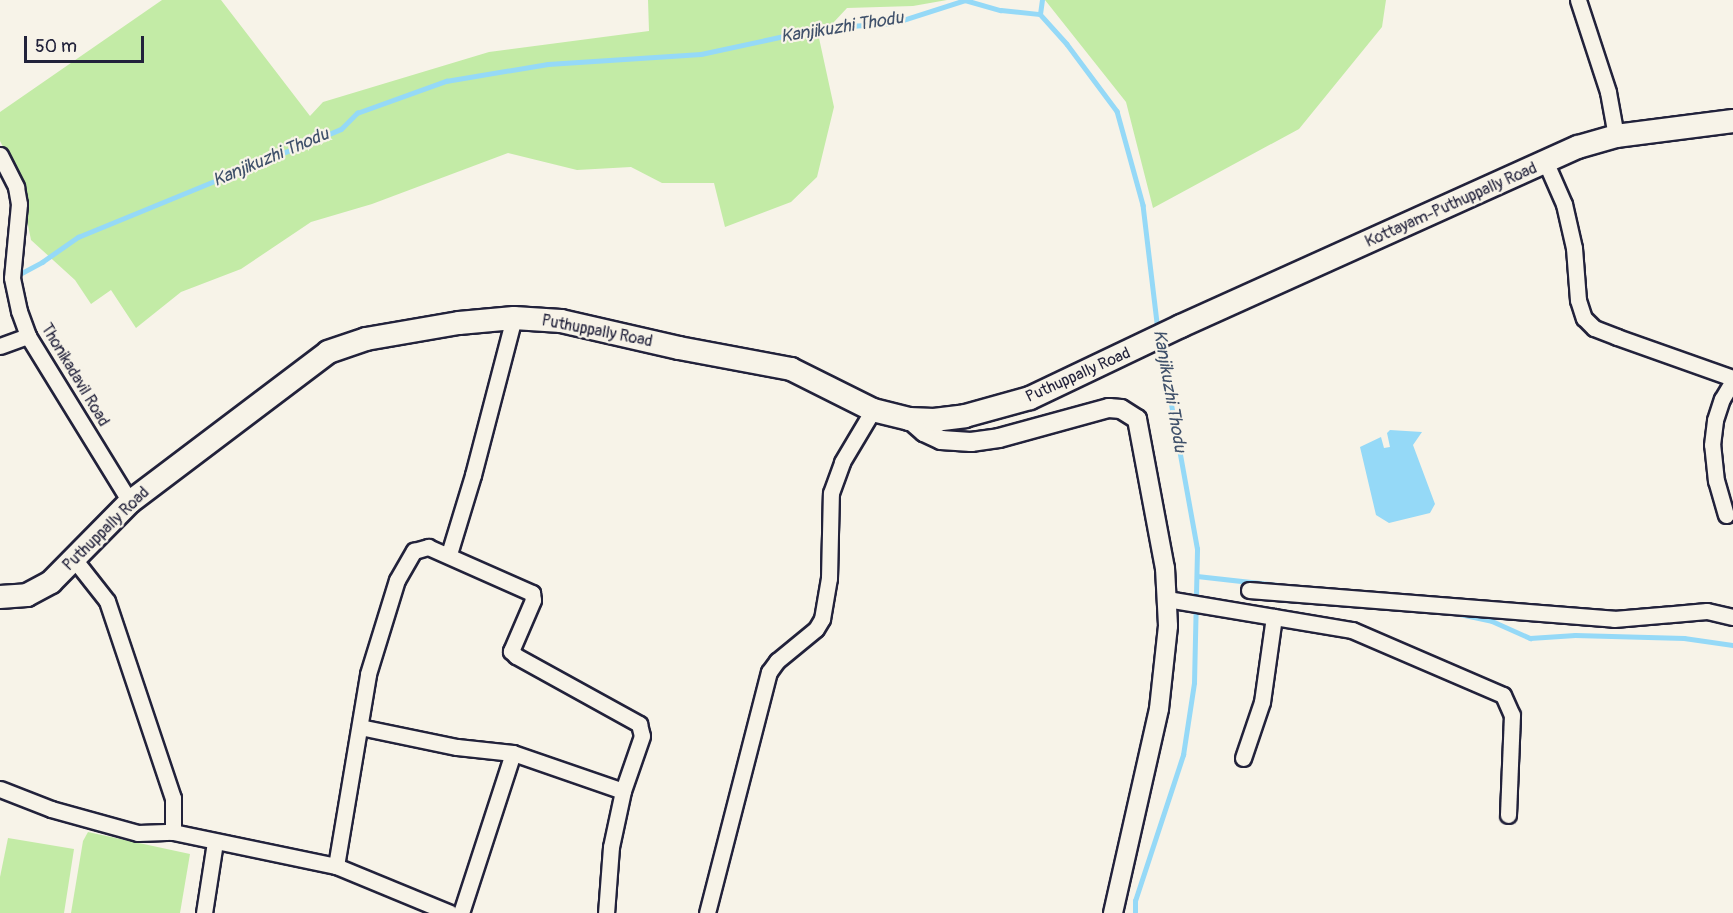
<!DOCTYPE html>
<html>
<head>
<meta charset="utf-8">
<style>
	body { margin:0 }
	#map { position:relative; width:1733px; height:913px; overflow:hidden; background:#f7f3e8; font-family:Pangolin,sans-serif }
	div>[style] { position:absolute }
	.green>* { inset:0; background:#c3eba6 }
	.water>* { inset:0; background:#95d9f7 }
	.stream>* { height:4.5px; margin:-2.25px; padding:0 2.25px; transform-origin:2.25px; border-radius:2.25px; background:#95d9f7 }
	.roads { filter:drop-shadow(2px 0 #22223b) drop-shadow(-2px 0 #22223b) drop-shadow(0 2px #22223b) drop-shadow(0 -2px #22223b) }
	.minor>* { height:15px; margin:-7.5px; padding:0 7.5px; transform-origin:7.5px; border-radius:7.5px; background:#f7f3e8 }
	.tertiary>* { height:18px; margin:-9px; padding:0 9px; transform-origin:9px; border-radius:9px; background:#f7f3e8 }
	.primary>* { height:22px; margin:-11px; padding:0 11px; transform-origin:11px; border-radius:11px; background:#f7f3e8 }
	span { translate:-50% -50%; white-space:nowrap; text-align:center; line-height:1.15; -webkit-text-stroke:4.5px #f7f3e8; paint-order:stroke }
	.street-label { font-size:16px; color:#22223b }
	.water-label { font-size:18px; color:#3f506a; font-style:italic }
	.scale { position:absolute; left:24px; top:36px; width:120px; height:27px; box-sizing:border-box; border:3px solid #22223b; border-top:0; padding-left:8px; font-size:18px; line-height:21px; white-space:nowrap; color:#22223b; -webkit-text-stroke:4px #f7f3e8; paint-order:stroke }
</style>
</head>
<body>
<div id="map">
	<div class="green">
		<i style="clip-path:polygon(162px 0,221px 0,310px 116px,323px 102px,489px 52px,649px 31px,648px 0,947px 0,913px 6px,847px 8px,819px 38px,834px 107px,817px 177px,791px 202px,725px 227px,714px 183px,662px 183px,631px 167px,577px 170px,508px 153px,372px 204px,311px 222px,241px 269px,181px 292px,136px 328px,111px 290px,91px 304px,75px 280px,31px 240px,18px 176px,0 141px,0 112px)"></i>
		<i style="clip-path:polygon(1045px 0,1386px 0,1382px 27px,1299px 129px,1153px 208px,1126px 102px)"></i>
		<i style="clip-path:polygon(88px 832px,190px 854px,180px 913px,71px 913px,83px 841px)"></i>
		<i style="clip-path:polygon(8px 838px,74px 849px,64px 913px,0 913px,0 877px)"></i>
	</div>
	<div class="water">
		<i style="clip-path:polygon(1390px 430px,1422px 432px,1413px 445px,1435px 504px,1430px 513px,1389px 523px,1376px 515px,1360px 447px,1381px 437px,1384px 448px,1390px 447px,1387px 433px)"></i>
	</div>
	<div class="stream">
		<i style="left:1040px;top:14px;width:14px;rotate:-82deg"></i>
		<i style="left:16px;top:276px;width:30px;rotate:-28deg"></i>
		<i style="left:42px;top:262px;width:44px;rotate:-34.8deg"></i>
		<i style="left:78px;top:237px;width:256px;rotate:-22.3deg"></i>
		<i style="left:315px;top:140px;width:28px;rotate:-23deg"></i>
		<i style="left:341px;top:129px;width:23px;rotate:-45deg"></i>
		<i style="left:357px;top:113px;width:95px;rotate:-19.8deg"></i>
		<i style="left:446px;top:81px;width:103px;rotate:-9.5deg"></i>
		<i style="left:548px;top:64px;width:153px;rotate:-3.7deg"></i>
		<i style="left:701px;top:54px;width:123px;rotate:-12.2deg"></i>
		<i style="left:821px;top:28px;width:73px;rotate:-3.9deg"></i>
		<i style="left:894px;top:23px;width:75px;rotate:-17.9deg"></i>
		<i style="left:965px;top:0;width:37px;rotate:16deg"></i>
		<i style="left:1001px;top:10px;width:39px;rotate:6deg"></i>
		<i style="left:1040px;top:14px;width:40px;rotate:48deg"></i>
		<i style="left:1067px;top:44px;width:84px;rotate:53.3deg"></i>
		<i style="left:1117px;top:111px;width:98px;rotate:74.5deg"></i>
		<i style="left:1143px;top:205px;width:126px;rotate:83.2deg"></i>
		<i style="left:1197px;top:576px;width:81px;rotate:6.4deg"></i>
		<i style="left:1460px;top:614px;width:33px;rotate:12deg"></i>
		<i style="left:1492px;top:621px;width:42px;rotate:24.1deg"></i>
		<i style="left:1530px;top:638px;width:45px;rotate:-3.8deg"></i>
		<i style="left:1575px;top:635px;width:109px;rotate:1.6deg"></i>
		<i style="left:1684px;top:638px;width:49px;rotate:8.1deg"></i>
		<i style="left:1135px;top:913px;width:12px;rotate:-90deg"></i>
		<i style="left:1135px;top:901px;width:154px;rotate:-71.8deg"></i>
		<i style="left:1183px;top:755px;width:73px;rotate:-81.3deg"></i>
		<i style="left:1194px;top:683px;width:134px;rotate:-88.7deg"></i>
		<i style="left:1197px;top:549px;width:208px;rotate:-100.2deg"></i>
	</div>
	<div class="roads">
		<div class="minor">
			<i style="left:1578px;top:0;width:97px;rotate:71.9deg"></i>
			<i style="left:1608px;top:92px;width:45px;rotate:79.7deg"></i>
			<i style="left:0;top:155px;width:36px;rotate:63deg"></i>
			<i style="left:16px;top:187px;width:17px;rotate:80deg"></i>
			<i style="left:19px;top:204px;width:74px;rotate:95.4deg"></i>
			<i style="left:12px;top:278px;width:34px;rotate:78deg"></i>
			<i style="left:19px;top:311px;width:27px;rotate:70deg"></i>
			<i style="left:28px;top:336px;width:195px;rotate:58.4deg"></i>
			<i style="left:1546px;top:163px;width:45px;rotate:66.3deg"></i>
			<i style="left:1564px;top:204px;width:45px;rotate:77.2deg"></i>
			<i style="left:1574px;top:248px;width:52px;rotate:85.6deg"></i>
			<i style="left:1578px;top:300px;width:19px;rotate:72deg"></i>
			<i style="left:1584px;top:318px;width:14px;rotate:45deg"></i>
			<i style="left:1594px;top:328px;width:25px;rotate:21deg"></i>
			<i style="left:1617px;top:337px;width:123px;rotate:19.5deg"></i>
			<i style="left:0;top:346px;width:30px;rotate:-20deg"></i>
			<i style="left:1726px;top:515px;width:35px;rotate:-106deg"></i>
			<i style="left:1716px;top:481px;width:36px;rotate:-96deg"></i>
			<i style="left:1712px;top:445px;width:25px;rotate:-83deg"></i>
			<i style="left:1715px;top:420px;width:22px;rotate:-72deg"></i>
			<i style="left:1722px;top:399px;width:21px;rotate:-59deg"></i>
			<i style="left:449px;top:554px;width:83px;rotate:-73.1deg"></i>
			<i style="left:473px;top:475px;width:162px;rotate:-75.4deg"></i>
			<i style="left:74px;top:559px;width:53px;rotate:51.8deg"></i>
			<i style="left:107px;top:601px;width:208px;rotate:71.5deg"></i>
			<i style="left:173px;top:798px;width:34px;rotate:90deg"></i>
			<i style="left:1249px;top:590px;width:366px;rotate:4.5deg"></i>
			<i style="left:1614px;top:619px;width:93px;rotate:-4.9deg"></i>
			<i style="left:1707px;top:611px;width:27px;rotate:13deg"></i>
			<i style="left:1167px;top:599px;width:188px;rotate:9.5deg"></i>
			<i style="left:1352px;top:630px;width:164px;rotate:23.3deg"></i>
			<i style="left:1503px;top:695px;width:22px;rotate:66deg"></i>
			<i style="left:1512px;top:715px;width:100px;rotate:92.3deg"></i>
			<i style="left:360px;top:727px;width:99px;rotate:11.7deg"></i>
			<i style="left:457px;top:747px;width:56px;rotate:6.1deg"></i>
			<i style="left:513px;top:753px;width:116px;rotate:19.1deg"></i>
			<i style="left:1243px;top:758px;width:59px;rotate:-71.3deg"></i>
			<i style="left:1262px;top:702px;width:86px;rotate:-82deg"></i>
			<i style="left:0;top:789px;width:55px;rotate:21.4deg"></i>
			<i style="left:51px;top:809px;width:90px;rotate:15.4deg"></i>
			<i style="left:138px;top:833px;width:35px;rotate:-2deg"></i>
			<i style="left:173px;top:832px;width:167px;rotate:11.8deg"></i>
			<i style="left:336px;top:866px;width:123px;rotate:22.4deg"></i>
			<i style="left:336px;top:866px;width:195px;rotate:-80.5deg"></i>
			<i style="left:368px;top:674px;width:98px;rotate:-72.9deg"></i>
			<i style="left:397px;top:580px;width:34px;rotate:-60deg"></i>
			<i style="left:414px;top:551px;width:15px;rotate:-16deg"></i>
			<i style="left:428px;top:547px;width:114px;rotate:23.9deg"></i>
			<i style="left:532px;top:593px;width:7px;rotate:82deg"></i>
			<i style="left:533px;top:600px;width:56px;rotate:113.3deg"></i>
			<i style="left:511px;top:651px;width:7px;rotate:45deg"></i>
			<i style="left:516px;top:656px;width:141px;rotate:28.9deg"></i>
			<i style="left:639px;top:724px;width:12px;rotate:76deg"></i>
			<i style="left:642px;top:736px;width:58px;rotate:109.1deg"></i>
			<i style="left:623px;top:791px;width:57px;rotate:102.1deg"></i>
			<i style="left:611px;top:847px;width:66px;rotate:94.3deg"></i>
			<i style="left:204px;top:913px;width:72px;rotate:-81.2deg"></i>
			<i style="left:461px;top:913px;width:168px;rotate:-72deg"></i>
			<i style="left:707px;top:913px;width:249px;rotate:-75.6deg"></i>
			<i style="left:769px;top:672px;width:14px;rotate:-54deg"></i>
			<i style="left:777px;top:661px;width:50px;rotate:-39.4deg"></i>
			<i style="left:816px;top:629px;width:12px;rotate:-59deg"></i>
			<i style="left:822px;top:619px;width:42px;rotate:-80.3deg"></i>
			<i style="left:829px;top:578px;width:85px;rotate:-88.7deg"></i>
			<i style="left:831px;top:493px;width:33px;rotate:-70deg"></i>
			<i style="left:842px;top:462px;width:61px;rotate:-59.2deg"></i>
		</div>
		<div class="tertiary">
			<i style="left:909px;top:419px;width:20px;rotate:41deg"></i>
			<i style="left:924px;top:432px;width:19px;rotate:25deg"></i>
			<i style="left:941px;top:440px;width:30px;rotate:4deg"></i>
			<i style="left:971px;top:442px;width:28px;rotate:-8deg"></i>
			<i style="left:999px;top:438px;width:114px;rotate:-15.3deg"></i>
			<i style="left:1109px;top:408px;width:12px;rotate:5deg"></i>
			<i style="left:1121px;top:409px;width:19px;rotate:32deg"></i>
			<i style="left:1137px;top:419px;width:152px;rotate:79.4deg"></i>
			<i style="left:1165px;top:568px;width:58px;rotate:87deg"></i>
			<i style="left:1168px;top:626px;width:83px;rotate:96.2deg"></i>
			<i style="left:1159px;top:709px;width:209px;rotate:102.7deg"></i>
		</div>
		<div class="primary">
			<i style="left:0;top:597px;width:27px;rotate:-4deg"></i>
			<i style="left:27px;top:595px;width:27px;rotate:-28deg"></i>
			<i style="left:51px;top:582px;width:112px;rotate:-45.4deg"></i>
			<i style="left:130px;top:502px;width:248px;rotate:-37.1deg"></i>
			<i style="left:328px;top:352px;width:40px;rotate:-18.9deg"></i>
			<i style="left:366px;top:339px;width:94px;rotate:-9.8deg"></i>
			<i style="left:459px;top:323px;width:55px;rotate:-5.2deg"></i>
			<i style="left:514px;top:318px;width:47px;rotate:3.7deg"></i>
			<i style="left:561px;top:321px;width:121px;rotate:12.9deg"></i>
			<i style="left:679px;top:348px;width:114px;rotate:10.6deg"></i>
			<i style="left:791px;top:369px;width:92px;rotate:26.6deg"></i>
			<i style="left:873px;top:410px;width:37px;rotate:14deg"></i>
			<i style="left:909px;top:419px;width:25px;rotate:2deg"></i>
			<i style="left:934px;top:420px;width:31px;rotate:-7deg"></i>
			<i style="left:965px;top:416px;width:67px;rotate:-15.5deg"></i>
			<i style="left:1030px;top:398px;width:167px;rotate:-25.5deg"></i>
			<i style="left:1181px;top:326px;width:435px;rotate:-24.3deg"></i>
			<i style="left:1578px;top:147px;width:40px;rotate:-16deg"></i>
			<i style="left:1616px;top:136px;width:118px;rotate:-7.3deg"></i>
		</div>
	</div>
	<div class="street-label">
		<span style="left:1451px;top:205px;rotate:-24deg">Kottayam-Puthuppally Road</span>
		<span style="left:597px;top:331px;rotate:11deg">Puthuppally Road</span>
		<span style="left:75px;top:375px;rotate:59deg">Thonikadavil Road</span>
		<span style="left:1078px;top:375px;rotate:-24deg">Puthuppally Road</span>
		<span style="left:106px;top:529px;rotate:-44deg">Puthuppally Road</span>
	</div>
	<div class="water-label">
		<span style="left:842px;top:28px;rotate:-9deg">Kanjikuzhi Thodu</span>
		<span style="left:271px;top:158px;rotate:-23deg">Kanjikuzhi Thodu</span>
		<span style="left:1169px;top:391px;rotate:80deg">Kanjikuzhi Thodu</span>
	</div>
	<div class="scale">50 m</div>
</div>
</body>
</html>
